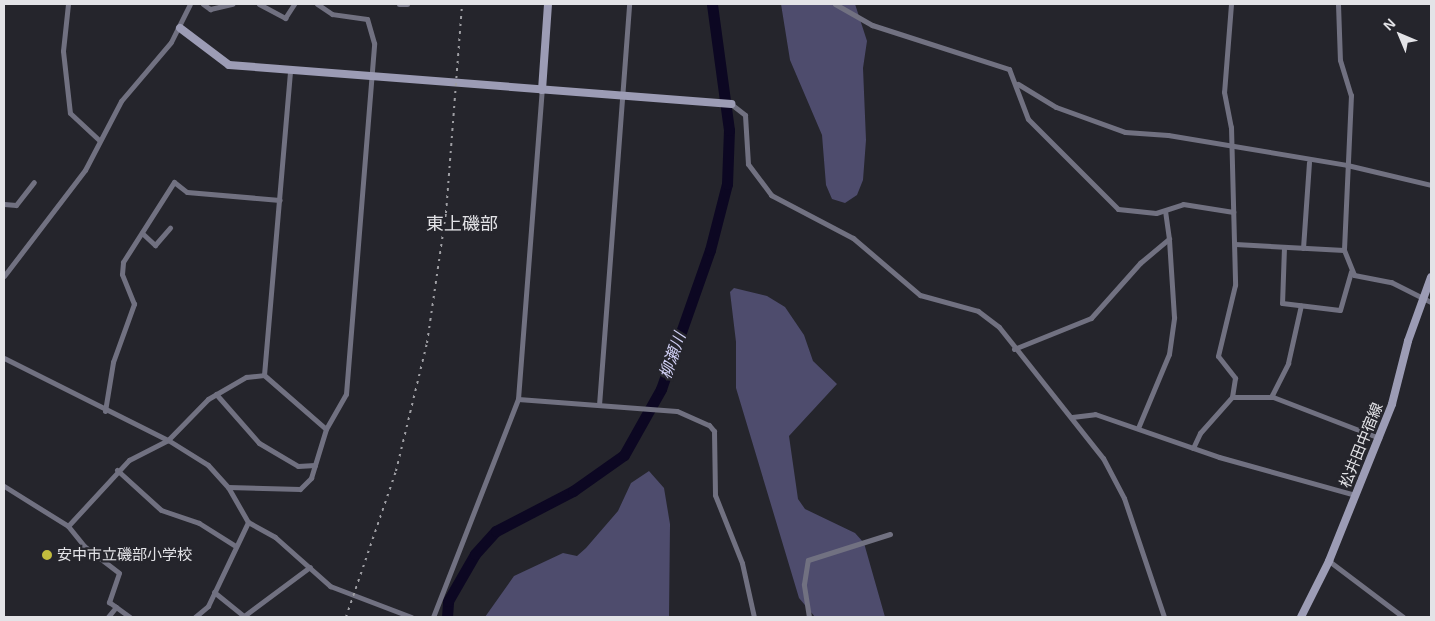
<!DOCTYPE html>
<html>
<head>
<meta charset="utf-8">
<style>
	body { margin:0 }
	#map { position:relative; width:1435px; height:621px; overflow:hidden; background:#25252c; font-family:Arial,"Noto Sans JP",sans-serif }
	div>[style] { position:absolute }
	.forest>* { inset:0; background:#4e4c6d }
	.river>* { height:11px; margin:-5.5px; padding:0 5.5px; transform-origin:5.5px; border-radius:5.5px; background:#0c0722 }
	.street>* { height:5px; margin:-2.5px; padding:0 2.5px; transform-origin:2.5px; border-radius:2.5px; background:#717181 }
	.secondary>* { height:8px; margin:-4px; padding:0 4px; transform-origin:4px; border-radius:4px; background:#9c9cb5 }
	.rail>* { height:2px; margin-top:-1px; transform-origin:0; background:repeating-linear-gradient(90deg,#9e9ea3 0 2.5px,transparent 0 7.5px) }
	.dots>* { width:14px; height:14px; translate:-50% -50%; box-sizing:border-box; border:2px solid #25252c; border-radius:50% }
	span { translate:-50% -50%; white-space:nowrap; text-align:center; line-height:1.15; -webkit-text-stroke:4.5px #25252c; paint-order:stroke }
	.street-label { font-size:15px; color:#e3e3e7 }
	.poi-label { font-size:15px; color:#e3e3e7 }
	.left { translate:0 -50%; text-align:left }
	.water-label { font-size:16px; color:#d1d0f5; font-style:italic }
	.quarter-label { font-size:18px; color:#e3e3e7 }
	.frame { position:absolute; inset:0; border:5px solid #e3e3e7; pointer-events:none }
	.north { position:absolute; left:1375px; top:10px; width:50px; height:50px; -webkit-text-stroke:4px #25252c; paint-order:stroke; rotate:315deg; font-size:14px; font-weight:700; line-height:20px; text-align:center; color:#e3e3e7 }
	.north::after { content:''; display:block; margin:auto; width:18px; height:22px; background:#e3e3e7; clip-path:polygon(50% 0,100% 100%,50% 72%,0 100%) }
</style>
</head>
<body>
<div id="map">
	<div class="forest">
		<i style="clip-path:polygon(781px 4px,855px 4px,867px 41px,863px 68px,866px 140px,863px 180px,857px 195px,845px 203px,832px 199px,826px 185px,822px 135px,790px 60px)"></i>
		<i style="clip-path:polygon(734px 288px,767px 296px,785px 307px,804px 335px,813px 361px,837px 384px,789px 436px,798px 499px,805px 509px,855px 533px,864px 543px,885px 617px,815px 617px,799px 598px,736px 388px,736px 342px,730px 292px)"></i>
		<i style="clip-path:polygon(649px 471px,664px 488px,670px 524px,669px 617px,485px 617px,514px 576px,563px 553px,577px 556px,586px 548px,618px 511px,631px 483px)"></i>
	</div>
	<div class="river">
		<i style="left:447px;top:617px;width:16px;rotate:-86deg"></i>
		<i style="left:448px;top:601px;width:54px;rotate:-60.1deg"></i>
		<i style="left:475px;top:554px;width:31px;rotate:-48deg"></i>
		<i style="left:496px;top:531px;width:87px;rotate:-27.5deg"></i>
		<i style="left:573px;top:491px;width:62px;rotate:-35.2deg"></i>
		<i style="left:624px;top:455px;width:76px;rotate:-60.7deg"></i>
		<i style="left:661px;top:389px;width:147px;rotate:-70.6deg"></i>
		<i style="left:710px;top:250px;width:68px;rotate:-75.6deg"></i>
		<i style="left:727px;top:184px;width:54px;rotate:-87.9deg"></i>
		<i style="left:729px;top:130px;width:127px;rotate:-97.7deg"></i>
	</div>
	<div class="street">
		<i style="left:68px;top:4px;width:47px;rotate:96.1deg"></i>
		<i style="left:63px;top:51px;width:62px;rotate:83.6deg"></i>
		<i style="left:70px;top:113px;width:40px;rotate:43deg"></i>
		<i style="left:203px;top:4px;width:9px;rotate:36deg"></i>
		<i style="left:210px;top:9px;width:23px;rotate:-13deg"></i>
		<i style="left:259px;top:4px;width:30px;rotate:28deg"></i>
		<i style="left:285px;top:18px;width:17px;rotate:-57deg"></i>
		<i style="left:399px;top:4px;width:8px"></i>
		<i style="left:835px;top:4px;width:43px;rotate:29.6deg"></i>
		<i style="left:872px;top:25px;width:144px;rotate:17.8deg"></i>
		<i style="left:1009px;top:69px;width:53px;rotate:69.2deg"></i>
		<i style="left:1028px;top:119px;width:127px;rotate:45deg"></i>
		<i style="left:1118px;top:209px;width:38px;rotate:6deg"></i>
		<i style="left:1156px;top:213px;width:28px;rotate:-18deg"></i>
		<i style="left:1183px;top:204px;width:51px;rotate:9.1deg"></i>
		<i style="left:1231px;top:4px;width:88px;rotate:94.5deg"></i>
		<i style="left:1224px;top:92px;width:36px;rotate:79deg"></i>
		<i style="left:1231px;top:127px;width:158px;rotate:88.5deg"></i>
		<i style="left:1235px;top:285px;width:73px;rotate:103.5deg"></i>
		<i style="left:1218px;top:356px;width:28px;rotate:52deg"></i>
		<i style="left:1235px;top:378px;width:19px;rotate:99deg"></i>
		<i style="left:1338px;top:4px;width:56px;rotate:88deg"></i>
		<i style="left:1340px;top:60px;width:37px;rotate:73deg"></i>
		<i style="left:1351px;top:95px;width:155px;rotate:92.6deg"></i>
		<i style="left:1344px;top:250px;width:27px;rotate:68deg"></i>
		<i style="left:1354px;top:275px;width:38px;rotate:11deg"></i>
		<i style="left:1391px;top:282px;width:45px;rotate:26.6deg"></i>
		<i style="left:1018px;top:84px;width:44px;rotate:31.2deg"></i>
		<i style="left:1056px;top:107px;width:73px;rotate:19.9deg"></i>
		<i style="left:1125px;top:132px;width:43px;rotate:4deg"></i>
		<i style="left:1168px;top:135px;width:181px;rotate:9.5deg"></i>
		<i style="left:1347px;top:165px;width:86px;rotate:13.4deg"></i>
		<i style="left:731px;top:104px;width:18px;rotate:38deg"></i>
		<i style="left:745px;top:115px;width:49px;rotate:86.5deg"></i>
		<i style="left:748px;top:164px;width:39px;rotate:53deg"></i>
		<i style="left:771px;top:195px;width:93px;rotate:27.7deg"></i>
		<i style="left:853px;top:238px;width:88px;rotate:40.4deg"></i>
		<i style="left:920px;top:295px;width:60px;rotate:15.4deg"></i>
		<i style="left:978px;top:311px;width:26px;rotate:37deg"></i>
		<i style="left:999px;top:327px;width:167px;rotate:51.6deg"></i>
		<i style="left:1103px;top:458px;width:45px;rotate:62.3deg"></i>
		<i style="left:1124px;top:498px;width:126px;rotate:71.4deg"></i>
		<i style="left:4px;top:204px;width:12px;rotate:5deg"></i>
		<i style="left:16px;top:205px;width:29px;rotate:-52deg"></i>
		<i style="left:142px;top:233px;width:18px;rotate:43deg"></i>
		<i style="left:155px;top:245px;width:23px;rotate:-49deg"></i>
		<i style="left:1235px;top:244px;width:109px;rotate:3.2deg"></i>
		<i style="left:1284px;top:247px;width:56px;rotate:92deg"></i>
		<i style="left:1282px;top:303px;width:58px;rotate:6.9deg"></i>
		<i style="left:1340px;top:310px;width:40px;rotate:-74deg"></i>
		<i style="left:1303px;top:248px;width:86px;rotate:-86deg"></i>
		<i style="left:4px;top:276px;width:133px;rotate:-52.6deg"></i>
		<i style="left:85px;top:170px;width:78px;rotate:-62.4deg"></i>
		<i style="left:121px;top:101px;width:77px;rotate:-49.7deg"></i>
		<i style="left:171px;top:42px;width:42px;rotate:-63.4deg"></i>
		<i style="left:1014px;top:349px;width:83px;rotate:-21.9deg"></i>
		<i style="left:1091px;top:318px;width:74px;rotate:-48.3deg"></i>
		<i style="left:1140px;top:263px;width:38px;rotate:-40deg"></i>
		<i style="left:1169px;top:239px;width:28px;rotate:-98deg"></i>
		<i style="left:4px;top:358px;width:183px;rotate:26.6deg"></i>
		<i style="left:168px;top:440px;width:47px;rotate:32deg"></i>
		<i style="left:208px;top:465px;width:30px;rotate:48deg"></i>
		<i style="left:228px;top:487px;width:40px;rotate:60.3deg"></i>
		<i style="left:248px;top:522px;width:31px;rotate:29deg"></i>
		<i style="left:275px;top:537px;width:74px;rotate:41.7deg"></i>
		<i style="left:330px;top:586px;width:87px;rotate:20.9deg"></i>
		<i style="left:264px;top:375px;width:304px;rotate:-85.1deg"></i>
		<i style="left:216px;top:394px;width:65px;rotate:48.7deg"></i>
		<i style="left:259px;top:443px;width:45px;rotate:30.5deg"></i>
		<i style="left:298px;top:466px;width:17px;rotate:-3deg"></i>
		<i style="left:1271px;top:397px;width:38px;rotate:-63deg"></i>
		<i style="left:1288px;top:363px;width:59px;rotate:-77.4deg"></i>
		<i style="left:518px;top:399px;width:159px;rotate:4.3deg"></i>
		<i style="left:677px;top:411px;width:35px;rotate:24deg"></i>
		<i style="left:709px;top:425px;width:8px;rotate:50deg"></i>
		<i style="left:714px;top:431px;width:64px;rotate:89.1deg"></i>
		<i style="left:715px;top:495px;width:73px;rotate:68.3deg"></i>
		<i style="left:742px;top:563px;width:55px;rotate:77.5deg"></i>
		<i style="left:599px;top:405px;width:402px;rotate:-85.7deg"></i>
		<i style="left:105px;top:411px;width:50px;rotate:-80.7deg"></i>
		<i style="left:113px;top:362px;width:62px;rotate:-70.1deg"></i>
		<i style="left:134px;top:304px;width:32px;rotate:-112deg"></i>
		<i style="left:122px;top:274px;width:12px;rotate:-85deg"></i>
		<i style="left:123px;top:262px;width:95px;rotate:-57.5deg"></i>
		<i style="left:174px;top:182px;width:16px;rotate:38deg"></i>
		<i style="left:187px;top:192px;width:93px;rotate:4.9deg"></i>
		<i style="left:1072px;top:417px;width:23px;rotate:-7deg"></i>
		<i style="left:1095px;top:414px;width:131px;rotate:19.1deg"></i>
		<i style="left:1219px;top:457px;width:141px;rotate:15.6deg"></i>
		<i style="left:1138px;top:428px;width:80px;rotate:-67.3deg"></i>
		<i style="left:1169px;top:354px;width:37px;rotate:-82deg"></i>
		<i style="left:1174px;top:317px;width:78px;rotate:-93.7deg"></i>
		<i style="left:1193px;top:448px;width:17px;rotate:-65deg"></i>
		<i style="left:1200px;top:433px;width:48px;rotate:-48.4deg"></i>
		<i style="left:1232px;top:397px;width:41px"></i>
		<i style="left:1273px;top:397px;width:114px;rotate:21.1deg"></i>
		<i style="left:117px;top:470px;width:59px;rotate:42.3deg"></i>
		<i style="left:161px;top:510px;width:40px;rotate:18.9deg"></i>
		<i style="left:199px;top:523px;width:41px;rotate:32.2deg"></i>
		<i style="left:4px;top:486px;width:75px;rotate:32deg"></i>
		<i style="left:68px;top:526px;width:90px;rotate:-47.3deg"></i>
		<i style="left:129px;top:460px;width:44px;rotate:-27.1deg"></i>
		<i style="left:168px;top:440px;width:57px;rotate:-45.7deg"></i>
		<i style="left:208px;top:399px;width:44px;rotate:-30.1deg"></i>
		<i style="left:246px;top:377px;width:18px;rotate:-6deg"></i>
		<i style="left:264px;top:375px;width:82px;rotate:41.1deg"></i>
		<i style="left:228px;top:487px;width:72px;rotate:1.6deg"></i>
		<i style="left:300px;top:489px;width:16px;rotate:-45deg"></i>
		<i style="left:311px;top:478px;width:51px;rotate:-73deg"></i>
		<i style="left:326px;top:429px;width:40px;rotate:-60.3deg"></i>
		<i style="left:346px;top:394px;width:352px;rotate:-85.4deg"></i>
		<i style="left:374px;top:43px;width:25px;rotate:-106deg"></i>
		<i style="left:367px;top:19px;width:35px;rotate:-172deg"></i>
		<i style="left:332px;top:14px;width:18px;rotate:-146deg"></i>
		<i style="left:68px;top:526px;width:26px;rotate:51deg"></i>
		<i style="left:84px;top:546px;width:44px;rotate:37.6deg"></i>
		<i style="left:119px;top:573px;width:31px;rotate:109deg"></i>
		<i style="left:109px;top:602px;width:9px;rotate:36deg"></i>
		<i style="left:116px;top:607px;width:13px;rotate:129deg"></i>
		<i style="left:1329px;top:561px;width:93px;rotate:37.1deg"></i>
		<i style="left:214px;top:592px;width:38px;rotate:39deg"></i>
		<i style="left:244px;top:616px;width:82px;rotate:-36.6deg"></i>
		<i style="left:116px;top:607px;width:17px;rotate:36deg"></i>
		<i style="left:195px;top:617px;width:17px;rotate:-40deg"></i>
		<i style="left:208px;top:606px;width:93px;rotate:-64.5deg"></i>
		<i style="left:433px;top:617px;width:234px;rotate:-68.7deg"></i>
		<i style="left:518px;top:399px;width:310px;rotate:-85.6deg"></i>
		<i style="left:809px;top:617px;width:33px;rotate:-99deg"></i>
		<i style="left:804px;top:584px;width:24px;rotate:-81deg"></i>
		<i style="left:808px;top:560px;width:86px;rotate:-17.6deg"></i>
	</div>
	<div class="secondary">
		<i style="left:180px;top:28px;width:61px;rotate:37.1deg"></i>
		<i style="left:229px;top:65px;width:504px;rotate:4.44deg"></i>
		<i style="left:542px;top:90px;width:86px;rotate:-86deg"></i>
		<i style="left:1301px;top:617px;width:63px;rotate:-63.4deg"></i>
		<i style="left:1329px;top:561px;width:169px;rotate:-68.1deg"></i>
		<i style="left:1392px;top:404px;width:65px;rotate:-75.7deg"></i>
		<i style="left:1408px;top:341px;width:68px;rotate:-70.2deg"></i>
	</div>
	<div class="rail">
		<i style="left:346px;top:617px;width:154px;rotate:-71.1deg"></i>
		<i style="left:396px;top:471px;width:132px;rotate:-76.4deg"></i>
		<i style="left:427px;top:343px;width:131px;rotate:-81.7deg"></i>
		<i style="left:446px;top:213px;width:210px;rotate:-85.6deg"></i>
	</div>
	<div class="dots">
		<i style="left:47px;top:555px;background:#c3bd3e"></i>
	</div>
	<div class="street-label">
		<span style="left:1361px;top:445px;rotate:-68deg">松井田中宿線</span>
	</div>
	<div class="poi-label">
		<span class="left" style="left:57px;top:555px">安中市立磯部小学校</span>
	</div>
	<div class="water-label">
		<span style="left:673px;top:356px;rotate:-71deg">柳瀬川</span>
	</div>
	<div class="quarter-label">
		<span style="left:462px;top:224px">東上磯部</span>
	</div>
	<div class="frame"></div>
	<div class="north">N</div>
</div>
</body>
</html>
